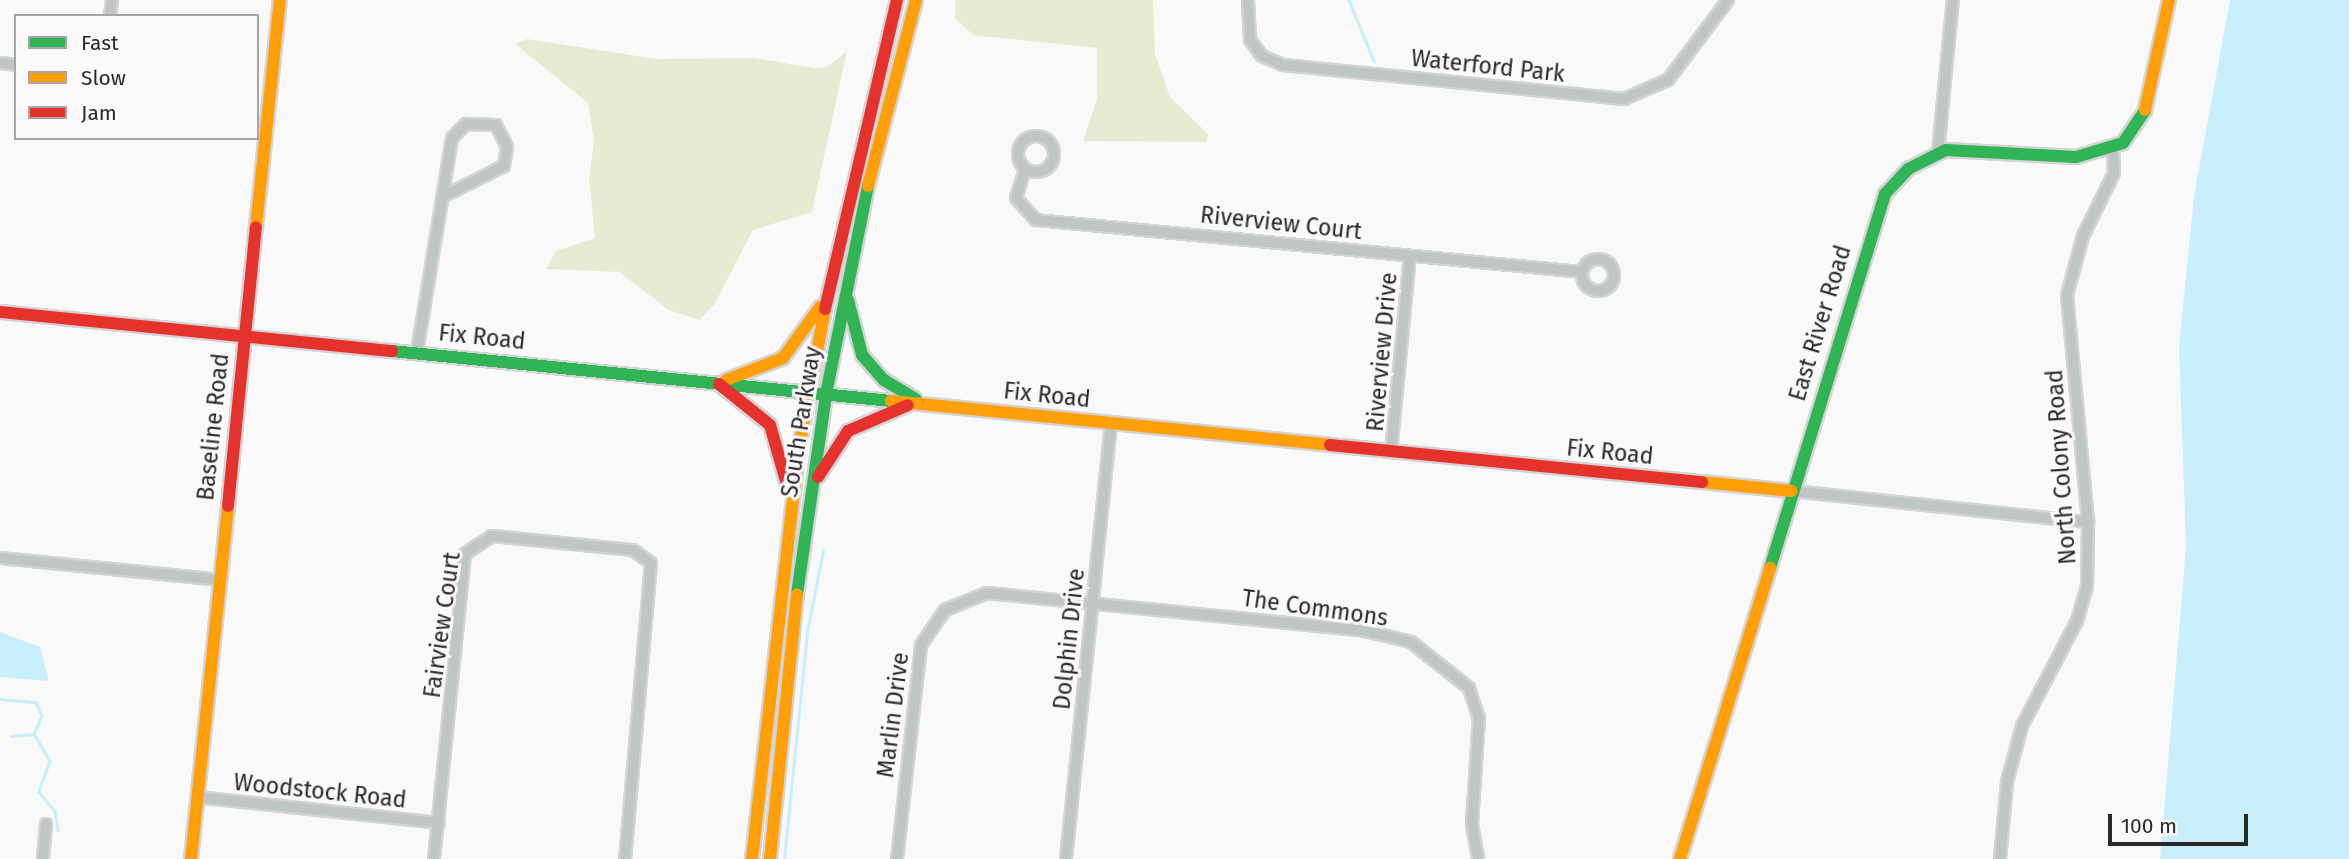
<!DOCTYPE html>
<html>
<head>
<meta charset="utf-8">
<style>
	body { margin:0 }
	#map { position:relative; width:2349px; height:859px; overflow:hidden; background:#faf9fa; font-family:"Fira Sans",sans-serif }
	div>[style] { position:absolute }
	.green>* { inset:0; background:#e8ebd2 }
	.water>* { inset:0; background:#c9effc }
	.stream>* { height:2.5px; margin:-1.25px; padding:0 1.25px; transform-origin:1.25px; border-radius:1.25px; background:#c9effc }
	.roads { filter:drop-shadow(2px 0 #d5d4d5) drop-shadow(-2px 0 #d5d4d5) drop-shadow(0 2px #d5d4d5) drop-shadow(0 -2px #d5d4d5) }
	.street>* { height:10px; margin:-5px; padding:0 5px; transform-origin:5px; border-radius:5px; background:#bfc6c3 }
	.street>.ring { margin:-5px; padding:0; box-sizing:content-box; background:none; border:10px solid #bfc6c3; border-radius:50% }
	.fast>* { height:12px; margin:-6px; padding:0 6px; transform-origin:6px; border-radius:6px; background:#30b455 }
	.slow>* { height:12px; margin:-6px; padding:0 6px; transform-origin:6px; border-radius:6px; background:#ff9f0a }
	.jam>* { height:12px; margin:-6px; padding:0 6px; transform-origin:6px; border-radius:6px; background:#e5322d }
	span { translate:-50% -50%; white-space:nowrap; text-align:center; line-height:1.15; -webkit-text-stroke:6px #fbf8fb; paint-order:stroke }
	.street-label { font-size:23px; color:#2a292a }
	.legend { position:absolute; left:14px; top:14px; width:245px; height:126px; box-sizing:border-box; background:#fbf8fb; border:2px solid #a7a5a7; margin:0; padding:9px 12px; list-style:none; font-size:21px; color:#2a292a }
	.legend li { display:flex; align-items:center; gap:14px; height:35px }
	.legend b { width:35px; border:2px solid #a7a5a7 }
	.scale { position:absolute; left:2108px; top:814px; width:140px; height:32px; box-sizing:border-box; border:4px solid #2a292a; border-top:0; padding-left:9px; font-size:21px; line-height:24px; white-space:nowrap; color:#2a292a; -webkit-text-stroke:5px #fbf8fb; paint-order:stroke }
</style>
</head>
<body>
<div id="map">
	<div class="green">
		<i style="clip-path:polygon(955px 0,1153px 0,1155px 54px,1170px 97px,1209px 135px,1206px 142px,1083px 141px,1097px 99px,1097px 48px,973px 35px,955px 18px)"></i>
		<i style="clip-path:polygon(527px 39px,657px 59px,754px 58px,814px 68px,827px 67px,847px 51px,812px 212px,753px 230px,714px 305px,699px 320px,669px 310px,619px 272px,546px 269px,556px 251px,595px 238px,589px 178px,594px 140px,588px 103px,515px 44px)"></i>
	</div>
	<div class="water">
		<i style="clip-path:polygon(2230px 0,2349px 0,2349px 859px,2160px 859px,2186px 547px,2179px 346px,2194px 196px)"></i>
		<i style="clip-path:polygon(0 632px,40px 647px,49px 681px,0 677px)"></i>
	</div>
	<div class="stream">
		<i style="left:1349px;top:0;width:66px;rotate:67.7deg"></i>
		<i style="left:0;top:699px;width:36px;rotate:5deg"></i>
		<i style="left:36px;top:702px;width:15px;rotate:67deg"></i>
		<i style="left:42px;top:716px;width:20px;rotate:114deg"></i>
		<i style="left:34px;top:734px;width:31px;rotate:59deg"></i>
		<i style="left:50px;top:761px;width:33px;rotate:110deg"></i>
		<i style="left:39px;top:792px;width:25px;rotate:50deg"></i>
		<i style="left:55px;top:811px;width:20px;rotate:81deg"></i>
		<i style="left:11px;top:736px;width:23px;rotate:-5deg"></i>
		<i style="left:784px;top:859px;width:228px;rotate:-84.2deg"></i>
		<i style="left:807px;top:632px;width:83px;rotate:-78.8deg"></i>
	</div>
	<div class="roads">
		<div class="street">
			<i style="left:1248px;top:0;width:40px;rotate:87.1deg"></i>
			<i style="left:1250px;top:40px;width:20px;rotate:53deg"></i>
			<i style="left:1262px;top:56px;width:23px;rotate:23deg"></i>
			<i style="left:1283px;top:65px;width:343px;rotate:5.7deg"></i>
			<i style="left:1624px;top:99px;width:48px;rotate:-23.4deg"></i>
			<i style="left:1668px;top:80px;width:100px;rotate:-53.1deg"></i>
			<i style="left:110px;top:16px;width:16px;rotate:-83deg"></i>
			<i style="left:2px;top:63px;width:14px;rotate:8deg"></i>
			<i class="ring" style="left:1018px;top:136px;width:26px;height:26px"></i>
			<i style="left:1938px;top:152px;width:153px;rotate:-84.4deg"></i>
			<i style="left:1025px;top:170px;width:29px;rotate:108deg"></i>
			<i style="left:1016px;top:198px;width:30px;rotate:48deg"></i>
			<i style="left:1036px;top:220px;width:548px;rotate:5.44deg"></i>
			<i class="ring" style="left:1582px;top:259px;width:22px;height:22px"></i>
			<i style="left:417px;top:352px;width:217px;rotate:-80.7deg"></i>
			<i style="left:452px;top:138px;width:20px;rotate:-45deg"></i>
			<i style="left:466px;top:124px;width:30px;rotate:2deg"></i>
			<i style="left:496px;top:125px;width:25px;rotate:63deg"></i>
			<i style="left:507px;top:147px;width:19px;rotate:99deg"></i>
			<i style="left:504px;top:166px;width:65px;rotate:153.4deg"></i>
			<i style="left:1391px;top:452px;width:197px;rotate:-84.5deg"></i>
			<i style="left:1792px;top:491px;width:298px;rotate:6deg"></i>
			<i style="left:0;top:558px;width:220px;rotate:5.7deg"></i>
			<i style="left:197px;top:797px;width:243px;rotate:6.1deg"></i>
			<i style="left:43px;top:859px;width:35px;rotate:-85deg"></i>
			<i style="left:434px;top:859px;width:307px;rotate:-84.2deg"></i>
			<i style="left:465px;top:554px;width:32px;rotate:-34deg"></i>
			<i style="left:492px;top:536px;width:142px;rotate:5.7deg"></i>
			<i style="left:633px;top:550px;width:22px;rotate:36deg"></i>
			<i style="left:651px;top:563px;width:297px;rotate:95deg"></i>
			<i style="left:897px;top:859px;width:215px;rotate:-83.6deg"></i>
			<i style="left:921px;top:645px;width:42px;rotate:-55.6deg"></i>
			<i style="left:945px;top:610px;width:45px;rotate:-22deg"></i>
			<i style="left:987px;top:593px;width:380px;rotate:5.7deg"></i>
			<i style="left:1365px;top:631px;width:47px;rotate:13.4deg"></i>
			<i style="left:1411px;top:642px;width:74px;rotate:38.4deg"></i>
			<i style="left:1469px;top:688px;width:32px;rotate:72deg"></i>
			<i style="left:1479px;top:718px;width:106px;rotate:93.8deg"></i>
			<i style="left:1472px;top:824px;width:36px;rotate:80deg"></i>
			<i style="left:1066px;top:859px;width:438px;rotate:-84.1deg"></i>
			<i style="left:2000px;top:859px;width:77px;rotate:-84.8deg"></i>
			<i style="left:2007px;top:782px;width:58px;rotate:-75deg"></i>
			<i style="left:2022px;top:726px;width:119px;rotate:-62.4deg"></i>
			<i style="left:2077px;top:621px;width:35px;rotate:-74deg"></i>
			<i style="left:2087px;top:587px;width:65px;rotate:-89.1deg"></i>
			<i style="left:2088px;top:522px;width:228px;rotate:-95.3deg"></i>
			<i style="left:2067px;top:295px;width:61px;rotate:-74.8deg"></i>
			<i style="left:2083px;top:236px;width:70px;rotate:-63.8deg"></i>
			<i style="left:2114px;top:173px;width:25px;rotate:-92deg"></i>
		</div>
		<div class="fast">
			<i style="left:848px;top:300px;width:57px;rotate:75.7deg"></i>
			<i style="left:862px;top:355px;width:33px;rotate:49deg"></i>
			<i style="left:884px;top:380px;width:37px;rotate:31deg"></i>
			<i style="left:392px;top:351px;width:501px;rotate:5.72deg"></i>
			<i style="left:1770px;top:568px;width:391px;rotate:-72.9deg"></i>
			<i style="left:1885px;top:194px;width:34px;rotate:-47deg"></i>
			<i style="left:1908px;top:169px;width:42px;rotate:-26.6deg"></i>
			<i style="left:1946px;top:150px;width:130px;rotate:3.1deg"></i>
			<i style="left:2076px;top:157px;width:49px;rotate:-16.6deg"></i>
			<i style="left:2123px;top:143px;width:40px;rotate:-56deg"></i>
			<i style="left:797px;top:594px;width:202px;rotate:-81.7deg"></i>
			<i style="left:826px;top:394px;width:212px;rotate:-78.6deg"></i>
		</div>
		<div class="slow">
			<i style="left:2145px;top:110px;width:113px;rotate:-77.7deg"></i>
			<i style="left:868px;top:186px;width:192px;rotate:-75.5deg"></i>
			<i style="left:256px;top:227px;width:228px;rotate:-84deg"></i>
			<i style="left:726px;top:380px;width:61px;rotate:-21.1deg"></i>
			<i style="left:783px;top:358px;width:63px;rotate:-54deg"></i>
			<i style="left:891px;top:401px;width:441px;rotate:5.7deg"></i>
			<i style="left:1702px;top:482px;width:90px;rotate:5.7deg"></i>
			<i style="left:191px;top:859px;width:355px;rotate:-84deg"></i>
			<i style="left:752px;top:859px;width:409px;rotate:-83.5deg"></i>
			<i style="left:798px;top:453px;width:147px;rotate:-79.4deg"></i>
			<i style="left:770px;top:859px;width:266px;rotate:-84.2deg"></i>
			<i style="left:1680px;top:859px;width:305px;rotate:-72.8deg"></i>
		</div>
		<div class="jam">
			<i style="left:825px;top:309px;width:317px;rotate:-76.9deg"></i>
			<i style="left:0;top:312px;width:394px;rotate:5.7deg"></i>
			<i style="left:719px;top:384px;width:65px;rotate:38.8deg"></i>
			<i style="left:770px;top:425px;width:66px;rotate:74.1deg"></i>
			<i style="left:1330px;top:445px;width:374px;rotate:5.7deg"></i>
			<i style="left:818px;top:477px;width:55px;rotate:-56.9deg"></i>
			<i style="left:848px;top:431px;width:65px;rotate:-23.4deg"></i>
			<i style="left:228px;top:506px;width:280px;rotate:-84.3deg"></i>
		</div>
	</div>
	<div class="street-label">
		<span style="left:1488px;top:66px;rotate:6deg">Waterford Park</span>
		<span style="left:1281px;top:223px;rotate:6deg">Riverview Court</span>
		<span style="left:1820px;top:323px;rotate:-73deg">East River Road</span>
		<span style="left:482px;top:337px;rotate:6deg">Fix Road</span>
		<span style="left:1382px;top:352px;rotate:-85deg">Riverview Drive</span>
		<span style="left:1047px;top:395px;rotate:6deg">Fix Road</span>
		<span style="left:801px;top:422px;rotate:-81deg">South Parkway</span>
		<span style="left:213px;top:427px;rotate:-84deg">Baseline Road</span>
		<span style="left:1610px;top:452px;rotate:6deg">Fix Road</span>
		<span style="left:2061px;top:467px;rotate:-94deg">North Colony Road</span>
		<span style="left:1315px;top:608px;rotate:8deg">The Commons</span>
		<span style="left:442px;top:625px;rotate:-82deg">Fairview Court</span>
		<span style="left:1069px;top:639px;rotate:-84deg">Dolphin Drive</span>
		<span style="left:893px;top:715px;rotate:-83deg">Marlin Drive</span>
		<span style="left:320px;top:791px;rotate:6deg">Woodstock Road</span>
	</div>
	<ul class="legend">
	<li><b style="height:9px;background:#30b455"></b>Fast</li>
	<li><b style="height:9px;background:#ff9f0a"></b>Slow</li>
	<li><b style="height:9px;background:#e5322d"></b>Jam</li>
	</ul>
	<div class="scale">100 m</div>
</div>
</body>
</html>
